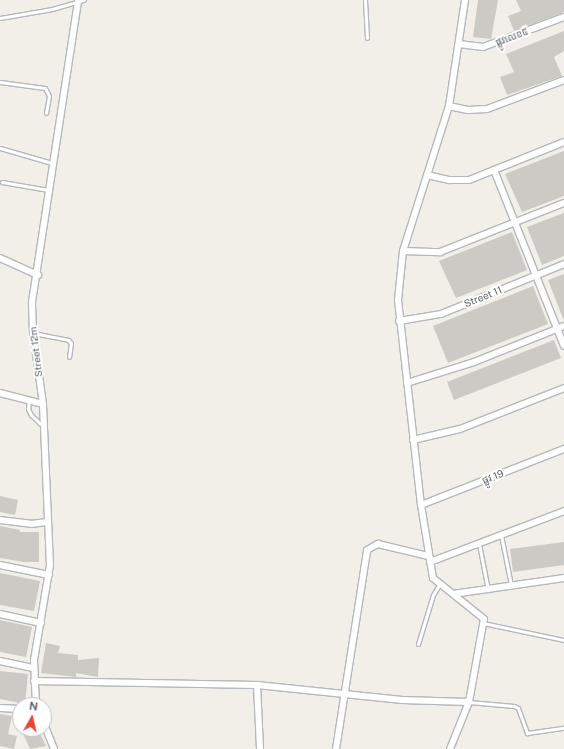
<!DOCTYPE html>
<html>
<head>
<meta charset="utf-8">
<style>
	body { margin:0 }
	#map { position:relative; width:564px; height:749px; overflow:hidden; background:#f1efe8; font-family:"Public Sans","Noto Sans Khmer",sans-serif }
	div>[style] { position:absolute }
	.building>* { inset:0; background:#cccac5 }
	.roads { filter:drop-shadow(1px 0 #b5b8bc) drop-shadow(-1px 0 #b5b8bc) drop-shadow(0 1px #b5b8bc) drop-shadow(0 -1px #b5b8bc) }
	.service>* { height:3px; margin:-1.5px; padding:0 1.5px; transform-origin:1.5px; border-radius:1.5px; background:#fff }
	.minor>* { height:6px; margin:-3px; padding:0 3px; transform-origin:3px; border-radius:3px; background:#fff }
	span { translate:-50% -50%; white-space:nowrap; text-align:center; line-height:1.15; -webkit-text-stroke:4px #fff; paint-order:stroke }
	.street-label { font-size:10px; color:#5f6368 }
	.north { position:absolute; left:12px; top:697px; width:40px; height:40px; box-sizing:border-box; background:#fff; border:1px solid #bfc1c3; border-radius:50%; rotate:8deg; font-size:11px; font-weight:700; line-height:16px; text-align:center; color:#5f6368 }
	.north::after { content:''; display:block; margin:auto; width:14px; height:18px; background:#ea4335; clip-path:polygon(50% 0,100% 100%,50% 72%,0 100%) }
</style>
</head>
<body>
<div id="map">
	<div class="building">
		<i style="clip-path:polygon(478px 0,498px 0,491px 39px,473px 37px)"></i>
		<i style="clip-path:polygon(516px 0,564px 0,564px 12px,514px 31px,508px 16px,521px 11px)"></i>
		<i style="clip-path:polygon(564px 31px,564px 51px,554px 57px,562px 76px,507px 95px,500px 77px,514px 72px,506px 54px)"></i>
		<i style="clip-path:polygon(564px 151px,564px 196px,522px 212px,505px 174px)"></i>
		<i style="clip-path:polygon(564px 213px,564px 256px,542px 265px,527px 227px)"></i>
		<i style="clip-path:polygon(512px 232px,527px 270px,456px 298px,439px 261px)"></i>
		<i style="clip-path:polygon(564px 274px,564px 321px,548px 280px)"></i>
		<i style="clip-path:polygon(533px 286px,548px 324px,448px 363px,433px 326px)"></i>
		<i style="clip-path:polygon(554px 340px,561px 358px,454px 400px,447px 382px)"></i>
		<i style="clip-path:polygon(0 496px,18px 500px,15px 515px,0 512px)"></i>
		<i style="clip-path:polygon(0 526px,20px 530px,20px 532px,39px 532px,39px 562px,24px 562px,0 558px)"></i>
		<i style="clip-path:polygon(564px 542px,564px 565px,513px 572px,510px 549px)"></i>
		<i style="clip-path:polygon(0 573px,40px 581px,34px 611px,0 605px)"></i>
		<i style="clip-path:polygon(0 620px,32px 627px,26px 657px,0 652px)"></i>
		<i style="clip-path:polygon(46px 643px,60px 646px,58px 653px,78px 655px,78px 660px,99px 658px,98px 677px,76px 673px,76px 677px,41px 673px)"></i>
		<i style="clip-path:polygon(0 671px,28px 674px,25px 704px,0 699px)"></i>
		<i style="clip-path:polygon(0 714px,12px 716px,8px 734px,17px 736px,14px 749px,0 746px)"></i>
		<i style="clip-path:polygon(21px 729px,38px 729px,46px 746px,30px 749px)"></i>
	</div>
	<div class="roads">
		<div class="service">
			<i style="left:365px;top:0;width:38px;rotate:87deg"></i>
			<i style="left:0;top:18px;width:53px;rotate:-9.8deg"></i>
			<i style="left:52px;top:9px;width:33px;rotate:-16deg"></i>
			<i style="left:0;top:82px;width:45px;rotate:7.6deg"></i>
			<i style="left:45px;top:88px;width:9px;rotate:63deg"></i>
			<i style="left:49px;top:96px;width:17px;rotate:100deg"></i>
			<i style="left:0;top:148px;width:54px;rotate:16.1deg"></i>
			<i style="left:2px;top:182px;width:47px;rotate:9.9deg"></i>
			<i style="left:33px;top:333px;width:36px;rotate:11deg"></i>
			<i style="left:68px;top:340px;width:4px;rotate:45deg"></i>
			<i style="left:71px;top:343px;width:14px;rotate:98deg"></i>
			<i style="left:29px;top:400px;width:9px;rotate:96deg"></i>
			<i style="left:28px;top:409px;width:7px;rotate:63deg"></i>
			<i style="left:31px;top:415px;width:16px;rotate:43deg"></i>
			<i style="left:501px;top:535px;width:51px;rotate:78.7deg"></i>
			<i style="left:479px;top:544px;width:47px;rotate:78.9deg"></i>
			<i style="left:483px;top:623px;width:83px;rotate:11.9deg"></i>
			<i style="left:418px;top:644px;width:51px;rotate:-73deg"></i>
			<i style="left:433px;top:595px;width:12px;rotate:-59deg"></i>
			<i style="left:469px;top:702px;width:45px;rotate:5.1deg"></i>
			<i style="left:514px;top:706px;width:4px;rotate:27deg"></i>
			<i style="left:518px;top:708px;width:27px;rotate:70deg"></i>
			<i style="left:527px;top:733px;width:37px;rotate:-8deg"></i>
		</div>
		<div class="minor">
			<i style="left:459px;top:44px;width:24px;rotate:7deg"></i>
			<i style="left:483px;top:47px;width:86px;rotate:-20.3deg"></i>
			<i style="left:449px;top:106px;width:19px;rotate:12deg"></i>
			<i style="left:468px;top:110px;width:19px;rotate:-3deg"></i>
			<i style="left:487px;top:109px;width:82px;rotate:-20.6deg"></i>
			<i style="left:494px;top:170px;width:189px;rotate:68.3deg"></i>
			<i style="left:427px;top:175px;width:23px;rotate:13deg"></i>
			<i style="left:449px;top:180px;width:20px"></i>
			<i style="left:469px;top:180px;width:102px;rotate:-21.8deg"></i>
			<i style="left:403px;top:251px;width:37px;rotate:2deg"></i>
			<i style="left:440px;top:252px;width:133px;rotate:-21.6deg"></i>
			<i style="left:0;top:258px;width:42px;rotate:24.1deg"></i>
			<i style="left:399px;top:321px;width:43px;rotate:-9.5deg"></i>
			<i style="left:441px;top:314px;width:133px;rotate:-22.1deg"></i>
			<i style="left:407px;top:383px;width:70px;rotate:-17.4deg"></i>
			<i style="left:474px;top:362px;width:97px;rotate:-21.8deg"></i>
			<i style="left:0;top:393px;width:44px;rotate:14.3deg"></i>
			<i style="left:413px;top:440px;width:48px;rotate:-13.2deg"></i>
			<i style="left:460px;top:429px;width:112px;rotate:-21.5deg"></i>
			<i style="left:421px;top:505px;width:154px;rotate:-21.4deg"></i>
			<i style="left:0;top:520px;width:31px;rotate:7deg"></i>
			<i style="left:31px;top:524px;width:16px;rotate:-7deg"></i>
			<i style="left:430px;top:562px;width:143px;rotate:-20.8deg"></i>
			<i style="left:0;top:565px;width:50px;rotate:11.5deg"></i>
			<i style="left:453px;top:594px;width:112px;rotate:-8.2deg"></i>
			<i style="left:0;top:614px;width:42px;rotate:12.4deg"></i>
			<i style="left:0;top:661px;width:35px;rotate:12deg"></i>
			<i style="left:34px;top:681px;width:223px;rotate:1deg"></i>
			<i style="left:257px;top:685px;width:146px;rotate:5.9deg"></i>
			<i style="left:402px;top:700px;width:67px;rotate:1.7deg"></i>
			<i style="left:257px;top:685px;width:64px;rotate:87.3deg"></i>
			<i style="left:36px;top:705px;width:45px;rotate:-92.5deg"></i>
			<i style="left:34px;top:660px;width:96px;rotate:-80.4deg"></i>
			<i style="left:50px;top:565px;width:161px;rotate:-92.5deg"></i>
			<i style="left:43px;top:404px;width:72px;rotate:-98deg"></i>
			<i style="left:33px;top:333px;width:31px;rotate:-92deg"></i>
			<i style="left:32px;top:302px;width:305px;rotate:-81.3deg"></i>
			<i style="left:0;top:708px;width:20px;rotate:3deg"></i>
			<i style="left:44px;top:724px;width:27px;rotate:68deg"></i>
			<i style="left:336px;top:749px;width:201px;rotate:-81.1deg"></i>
			<i style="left:367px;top:550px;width:13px;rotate:-29deg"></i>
			<i style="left:378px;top:544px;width:51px;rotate:13.5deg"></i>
			<i style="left:450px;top:749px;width:51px;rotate:-68deg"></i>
			<i style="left:469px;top:702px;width:84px;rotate:-79.8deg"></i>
			<i style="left:484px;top:619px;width:65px;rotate:-141.2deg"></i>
			<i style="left:433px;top:578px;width:74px;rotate:-99.3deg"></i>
			<i style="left:421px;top:505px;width:206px;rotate:-96.4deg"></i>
			<i style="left:398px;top:300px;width:49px;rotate:-84.2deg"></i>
			<i style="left:403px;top:251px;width:152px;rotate:-72.4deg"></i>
			<i style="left:449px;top:106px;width:107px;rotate:-81.4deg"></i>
		</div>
	</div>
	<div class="street-label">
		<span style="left:512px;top:37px;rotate:-21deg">ផ្លូវលេខ៥</span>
		<span style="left:483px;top:297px;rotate:-22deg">Street 11</span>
		<span style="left:36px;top:352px;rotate:-97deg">Street 12m</span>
		<span style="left:493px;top:477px;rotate:-22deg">ផ្លូវ 19</span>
	</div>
	<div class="north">N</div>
</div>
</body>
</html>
